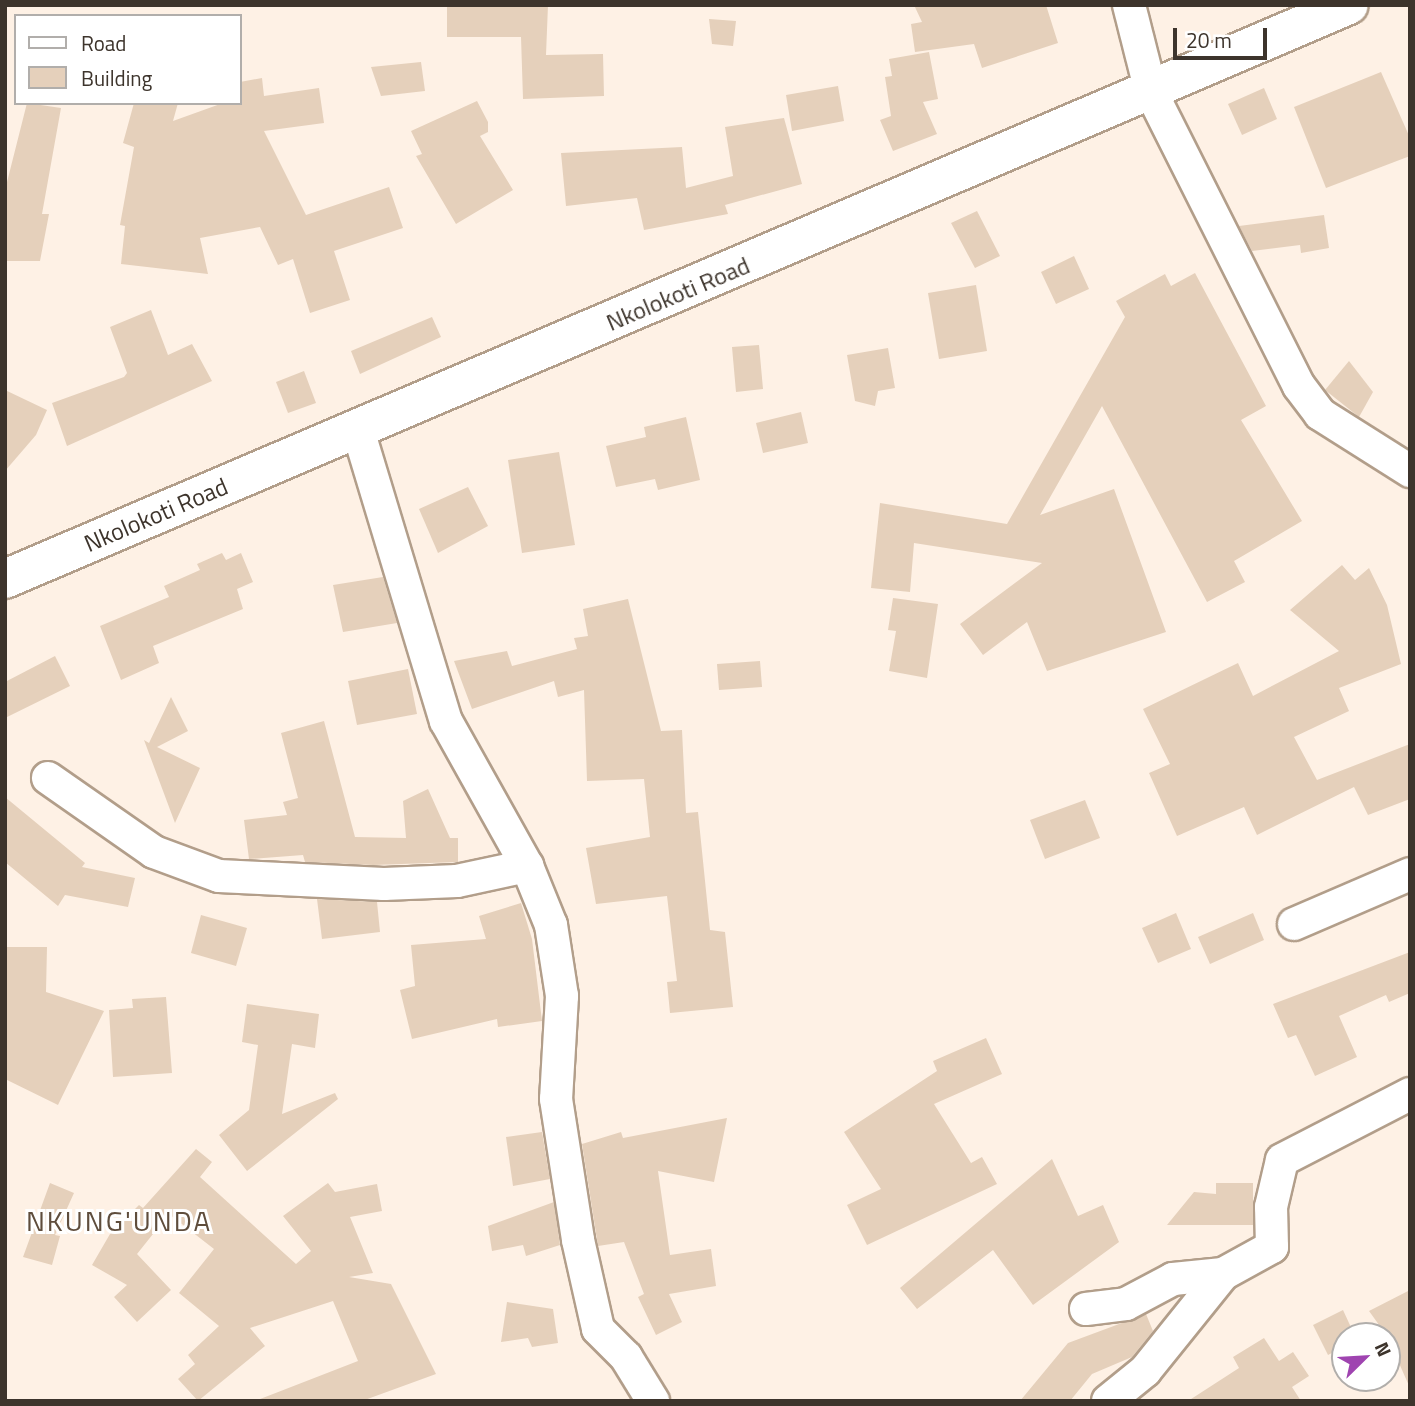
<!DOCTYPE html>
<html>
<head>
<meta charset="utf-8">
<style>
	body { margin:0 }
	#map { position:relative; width:1415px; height:1406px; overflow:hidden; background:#fef1e5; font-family:"Titillium Web",sans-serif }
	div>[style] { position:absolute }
	.building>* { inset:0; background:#e5d0bb }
	.roads { filter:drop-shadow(2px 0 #b29e8a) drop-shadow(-2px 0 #b29e8a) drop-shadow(0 2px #b29e8a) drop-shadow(0 -2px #b29e8a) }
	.street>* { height:32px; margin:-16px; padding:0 16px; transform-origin:16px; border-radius:16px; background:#fff }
	.secondary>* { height:38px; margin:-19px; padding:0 19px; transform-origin:19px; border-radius:19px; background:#fff }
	span { translate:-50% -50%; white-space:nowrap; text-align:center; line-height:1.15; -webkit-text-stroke:6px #fff; paint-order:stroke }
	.street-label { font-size:24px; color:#3d342c }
	.quarter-label { font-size:28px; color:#5f4d3c; letter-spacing:2px }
	.frame { position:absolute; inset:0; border:7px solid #3d342c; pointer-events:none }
	.legend { position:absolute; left:14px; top:14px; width:228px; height:91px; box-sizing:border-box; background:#fff; border:2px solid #b1aeab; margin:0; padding:9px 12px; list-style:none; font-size:21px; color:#3d342c }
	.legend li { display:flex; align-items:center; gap:14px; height:35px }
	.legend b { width:35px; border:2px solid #b1aeab }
	.north { position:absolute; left:1331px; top:1322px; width:70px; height:70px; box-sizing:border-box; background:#fff; border:2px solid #b1aeab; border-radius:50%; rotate:66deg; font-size:19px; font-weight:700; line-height:28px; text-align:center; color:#3d342c }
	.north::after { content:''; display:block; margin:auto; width:24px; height:32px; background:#9f44b0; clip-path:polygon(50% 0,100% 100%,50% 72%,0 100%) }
	.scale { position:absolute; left:1173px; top:28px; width:94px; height:32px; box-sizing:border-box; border:4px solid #3d342c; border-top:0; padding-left:9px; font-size:21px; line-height:24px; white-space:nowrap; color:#3d342c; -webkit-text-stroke:5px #fff; paint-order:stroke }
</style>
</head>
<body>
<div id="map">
	<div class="building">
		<i style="clip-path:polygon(447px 5px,548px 5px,546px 55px,603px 54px,604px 96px,523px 99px,521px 37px,447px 37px)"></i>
		<i style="clip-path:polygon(914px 5px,1046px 5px,1058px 43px,982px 68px,974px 44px,915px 52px,911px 24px,922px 22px)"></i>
		<i style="clip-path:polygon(709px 19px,736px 21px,733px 46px,712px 44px)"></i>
		<i style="clip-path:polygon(929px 52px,938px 99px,923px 102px,937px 134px,893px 151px,880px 120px,891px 116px,885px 77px,892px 76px,889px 59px)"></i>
		<i style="clip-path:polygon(421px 62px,425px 91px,381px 96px,371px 67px)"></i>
		<i style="clip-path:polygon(1381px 72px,1410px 138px,1410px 156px,1326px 188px,1294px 107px)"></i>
		<i style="clip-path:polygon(262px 78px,264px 96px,319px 88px,324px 123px,264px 131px,306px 215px,389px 187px,403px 228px,334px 251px,350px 300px,310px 313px,293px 259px,278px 265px,260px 227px,200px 238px,208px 274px,121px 264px,125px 226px,120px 225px,134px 147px,123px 143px,134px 103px,178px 103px,173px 121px,223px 103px,240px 103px,240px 82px)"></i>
		<i style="clip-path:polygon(838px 86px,844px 121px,792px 131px,786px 95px)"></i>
		<i style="clip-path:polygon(1264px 88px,1277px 119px,1242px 135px,1228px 104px)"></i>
		<i style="clip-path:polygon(477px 101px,488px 122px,488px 132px,480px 136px,513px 190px,456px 224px,416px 156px,422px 154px,411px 131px)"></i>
		<i style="clip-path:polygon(27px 103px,61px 108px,42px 214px,49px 214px,40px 261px,7px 261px,5px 190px)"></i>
		<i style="clip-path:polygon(784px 118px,802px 184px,725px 205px,728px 214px,644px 230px,637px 198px,566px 206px,561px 153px,682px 147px,686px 188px,733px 176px,725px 127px)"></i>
		<i style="clip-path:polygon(977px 211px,1000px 256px,975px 268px,951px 223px)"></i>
		<i style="clip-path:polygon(1324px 215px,1329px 248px,1301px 253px,1300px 245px,1252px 251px,1239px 226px)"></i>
		<i style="clip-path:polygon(1074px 256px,1089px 289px,1056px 304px,1041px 272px)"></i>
		<i style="clip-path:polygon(1195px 273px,1266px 406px,1241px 420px,1302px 521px,1234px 561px,1245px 582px,1207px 602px,1102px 406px,1040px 515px,1114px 489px,1166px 632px,1047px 671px,1027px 622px,983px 655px,960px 624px,1042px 563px,914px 543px,910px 592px,871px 588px,880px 503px,1007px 524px,1125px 317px,1116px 301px,1165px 274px,1171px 286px)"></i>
		<i style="clip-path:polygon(976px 285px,987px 351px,939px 359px,928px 293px)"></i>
		<i style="clip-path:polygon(151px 310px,168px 355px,192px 344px,212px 381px,67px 446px,52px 403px,124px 377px,127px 373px,110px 327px)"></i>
		<i style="clip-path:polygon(432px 317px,441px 337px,360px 374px,351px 351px)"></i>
		<i style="clip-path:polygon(759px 345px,763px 389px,736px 392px,732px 347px)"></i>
		<i style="clip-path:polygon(888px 348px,895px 388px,878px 391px,875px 406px,855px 401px,847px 355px)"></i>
		<i style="clip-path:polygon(1349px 361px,1373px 392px,1359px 417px,1325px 390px)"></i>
		<i style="clip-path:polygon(304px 371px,316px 403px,288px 413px,276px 382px)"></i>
		<i style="clip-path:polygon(5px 390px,47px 410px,36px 435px,5px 471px)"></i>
		<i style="clip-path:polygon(801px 412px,808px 443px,763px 453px,756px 423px)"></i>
		<i style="clip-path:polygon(686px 417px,700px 480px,658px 490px,655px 479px,616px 487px,606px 446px,646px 437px,644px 427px)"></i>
		<i style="clip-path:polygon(559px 452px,575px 545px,522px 553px,508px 460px)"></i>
		<i style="clip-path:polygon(468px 487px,488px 526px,438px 553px,419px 509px)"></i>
		<i style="clip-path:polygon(222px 553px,226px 560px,241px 553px,253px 582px,237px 589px,243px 609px,153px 646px,159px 663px,121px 680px,100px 626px,169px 597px,164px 586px,200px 570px,197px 564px)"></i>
		<i style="clip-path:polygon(1342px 565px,1355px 580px,1369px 568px,1387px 605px,1401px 664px,1339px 688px,1349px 711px,1294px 737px,1317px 780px,1410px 744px,1410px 799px,1368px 815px,1354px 787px,1257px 835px,1244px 807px,1177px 836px,1149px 773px,1170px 764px,1143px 709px,1238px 663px,1253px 696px,1339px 651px,1290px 610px)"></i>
		<i style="clip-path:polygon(383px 577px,397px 623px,343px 632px,333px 585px)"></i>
		<i style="clip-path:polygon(893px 598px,938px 604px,927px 678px,889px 671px,896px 631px,888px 630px)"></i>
		<i style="clip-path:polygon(628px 599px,661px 731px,682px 730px,686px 813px,698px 812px,710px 930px,725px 932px,733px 1007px,670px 1013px,667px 982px,677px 981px,667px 896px,596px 904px,586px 848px,650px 837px,644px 779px,587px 781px,584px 690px,558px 697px,554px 681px,472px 709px,454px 661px,507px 651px,512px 666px,577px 649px,574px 638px,588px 636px,583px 609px)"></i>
		<i style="clip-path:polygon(55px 656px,70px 686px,5px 718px,5px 682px)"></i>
		<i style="clip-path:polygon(760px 661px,762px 687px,719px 690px,717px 664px)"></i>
		<i style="clip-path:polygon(408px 669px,417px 714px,357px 725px,348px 681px)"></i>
		<i style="clip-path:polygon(171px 697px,188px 731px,157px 747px,200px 768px,175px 823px,144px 740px,149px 743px)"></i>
		<i style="clip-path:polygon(324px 721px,355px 837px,406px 838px,403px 801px,428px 789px,450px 838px,458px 838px,458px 862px,373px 865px,305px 862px,303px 855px,249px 859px,244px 820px,287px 815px,283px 802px,298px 798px,281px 733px)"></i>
		<i style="clip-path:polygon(5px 797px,85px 863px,82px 867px,135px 878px,128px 907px,65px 895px,58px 906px,5px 862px)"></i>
		<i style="clip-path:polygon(1085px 800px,1100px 838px,1045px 859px,1030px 820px)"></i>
		<i style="clip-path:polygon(317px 899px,377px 902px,380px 932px,322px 939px)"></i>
		<i style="clip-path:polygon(521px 903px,532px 939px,542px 1021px,498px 1027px,497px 1019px,412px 1039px,400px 990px,415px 986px,411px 945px,486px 939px,479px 916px)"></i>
		<i style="clip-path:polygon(1176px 913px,1191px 949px,1158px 963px,1142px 928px)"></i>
		<i style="clip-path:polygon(1253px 913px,1264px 940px,1210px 964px,1198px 937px)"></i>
		<i style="clip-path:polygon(201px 915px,247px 928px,236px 966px,191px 953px)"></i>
		<i style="clip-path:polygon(5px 947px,47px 947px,46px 992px,104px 1011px,58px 1105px,5px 1079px)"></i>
		<i style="clip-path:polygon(1410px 952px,1410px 993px,1389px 1002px,1386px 995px,1339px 1016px,1357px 1057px,1315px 1076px,1296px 1035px,1288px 1038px,1273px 1004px)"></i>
		<i style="clip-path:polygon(166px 997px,172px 1073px,113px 1077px,109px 1010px,133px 1008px,132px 999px)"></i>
		<i style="clip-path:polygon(247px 1004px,319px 1014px,315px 1048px,292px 1044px,282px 1114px,335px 1093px,338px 1099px,247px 1171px,219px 1135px,249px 1110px,258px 1045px,242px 1042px)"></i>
		<i style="clip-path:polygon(986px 1038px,1002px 1074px,934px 1104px,971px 1163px,982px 1157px,997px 1184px,867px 1245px,847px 1205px,881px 1189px,844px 1132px,937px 1071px,933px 1061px)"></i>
		<i style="clip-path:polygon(727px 1118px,714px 1182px,658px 1171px,670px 1255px,711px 1249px,716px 1286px,669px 1294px,682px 1322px,656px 1335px,638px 1297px,644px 1294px,624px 1242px,598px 1246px,582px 1144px,621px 1132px,623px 1138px)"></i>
		<i style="clip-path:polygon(542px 1132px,550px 1179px,513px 1186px,506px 1137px)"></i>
		<i style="clip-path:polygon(196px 1149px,212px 1162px,200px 1177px,296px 1264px,311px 1251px,283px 1216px,328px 1183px,335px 1192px,377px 1184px,382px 1211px,350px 1217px,373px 1273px,349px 1277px,391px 1284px,436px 1374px,362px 1401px,255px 1401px,358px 1361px,333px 1301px,250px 1328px,265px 1346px,198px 1401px,178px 1379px,195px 1364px,188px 1355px,219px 1326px,179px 1293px,214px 1249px,169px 1214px,137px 1254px,171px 1290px,137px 1322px,114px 1297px,127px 1285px,92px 1265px,110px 1234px,139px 1205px,143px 1208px)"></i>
		<i style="clip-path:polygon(1052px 1159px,1078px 1216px,1103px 1205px,1119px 1242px,1033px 1305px,993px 1250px,917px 1309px,900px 1288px)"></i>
		<i style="clip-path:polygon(50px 1183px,74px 1193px,55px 1235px,60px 1236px,52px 1265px,23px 1257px)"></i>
		<i style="clip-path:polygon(1216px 1183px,1253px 1183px,1253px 1225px,1167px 1225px,1194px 1192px,1216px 1194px)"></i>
		<i style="clip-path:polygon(554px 1202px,560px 1245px,526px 1256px,523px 1245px,492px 1251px,488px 1226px)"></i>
		<i style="clip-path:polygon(1410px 1290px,1410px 1388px,1387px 1336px,1369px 1311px)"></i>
		<i style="clip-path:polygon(507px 1302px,553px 1309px,558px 1343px,532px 1347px,528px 1338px,501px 1342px)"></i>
		<i style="clip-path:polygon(1343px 1310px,1355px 1336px,1345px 1336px,1345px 1346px,1328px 1355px,1313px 1325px)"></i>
		<i style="clip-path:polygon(1146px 1314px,1153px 1331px,1132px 1357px,1092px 1374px,1070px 1401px,1020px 1401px,1068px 1343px)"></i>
		<i style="clip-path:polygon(1264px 1338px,1279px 1361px,1293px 1352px,1309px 1376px,1292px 1387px,1301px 1401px,1188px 1401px,1239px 1368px,1233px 1357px)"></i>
	</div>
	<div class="roads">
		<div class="street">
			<i style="left:1129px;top:5px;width:90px;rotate:75.8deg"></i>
			<i style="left:1151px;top:92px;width:329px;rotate:63.3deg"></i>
			<i style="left:1299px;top:386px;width:35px;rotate:53deg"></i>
			<i style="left:1320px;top:414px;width:107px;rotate:32.3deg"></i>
			<i style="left:358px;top:430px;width:304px;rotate:73.2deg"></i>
			<i style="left:446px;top:721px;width:166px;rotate:60.8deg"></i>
			<i style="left:527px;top:866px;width:64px;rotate:67.9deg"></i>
			<i style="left:551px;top:925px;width:72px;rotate:81.2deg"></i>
			<i style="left:562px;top:996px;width:103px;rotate:93.3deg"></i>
			<i style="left:556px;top:1099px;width:143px;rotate:81.1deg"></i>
			<i style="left:578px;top:1240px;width:91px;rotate:77.3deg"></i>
			<i style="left:598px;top:1329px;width:40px;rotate:45deg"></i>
			<i style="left:626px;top:1357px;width:52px;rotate:58.5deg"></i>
			<i style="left:48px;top:778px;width:129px;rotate:34.9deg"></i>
			<i style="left:154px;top:852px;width:69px;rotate:20.3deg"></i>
			<i style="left:219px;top:876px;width:165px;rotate:2.8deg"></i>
			<i style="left:384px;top:884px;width:73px;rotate:-2.4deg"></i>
			<i style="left:457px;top:881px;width:72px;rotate:-12.1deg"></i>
			<i style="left:1294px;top:924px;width:126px;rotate:-23.3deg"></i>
			<i style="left:1086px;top:1309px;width:40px;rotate:-7.1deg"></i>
			<i style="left:1126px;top:1304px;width:53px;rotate:-28deg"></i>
			<i style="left:1173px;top:1279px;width:50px;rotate:-5.7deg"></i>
			<i style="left:1223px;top:1274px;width:56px;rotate:-28.9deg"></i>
			<i style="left:1272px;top:1247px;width:40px;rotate:-91.4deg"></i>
			<i style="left:1271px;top:1207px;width:48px;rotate:-76.8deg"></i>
			<i style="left:1282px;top:1160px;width:144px;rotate:-27.3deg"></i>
			<i style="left:1108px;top:1401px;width:48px;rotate:-39deg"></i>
			<i style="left:1145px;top:1371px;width:124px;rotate:-51.2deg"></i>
		</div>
		<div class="secondary">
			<i style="left:5px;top:579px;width:1461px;rotate:-23.13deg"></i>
		</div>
	</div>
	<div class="street-label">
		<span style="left:678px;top:294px;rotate:-23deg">Nkolokoti Road</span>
		<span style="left:156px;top:515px;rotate:-23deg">Nkolokoti Road</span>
	</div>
	<div class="quarter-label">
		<span style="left:119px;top:1221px">NKUNG'UNDA</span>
	</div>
	<div class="frame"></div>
	<ul class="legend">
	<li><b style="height:9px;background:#fff"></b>Road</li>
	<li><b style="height:19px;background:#e5d0bb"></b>Building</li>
	</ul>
	<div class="north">N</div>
	<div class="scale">20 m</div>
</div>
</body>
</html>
